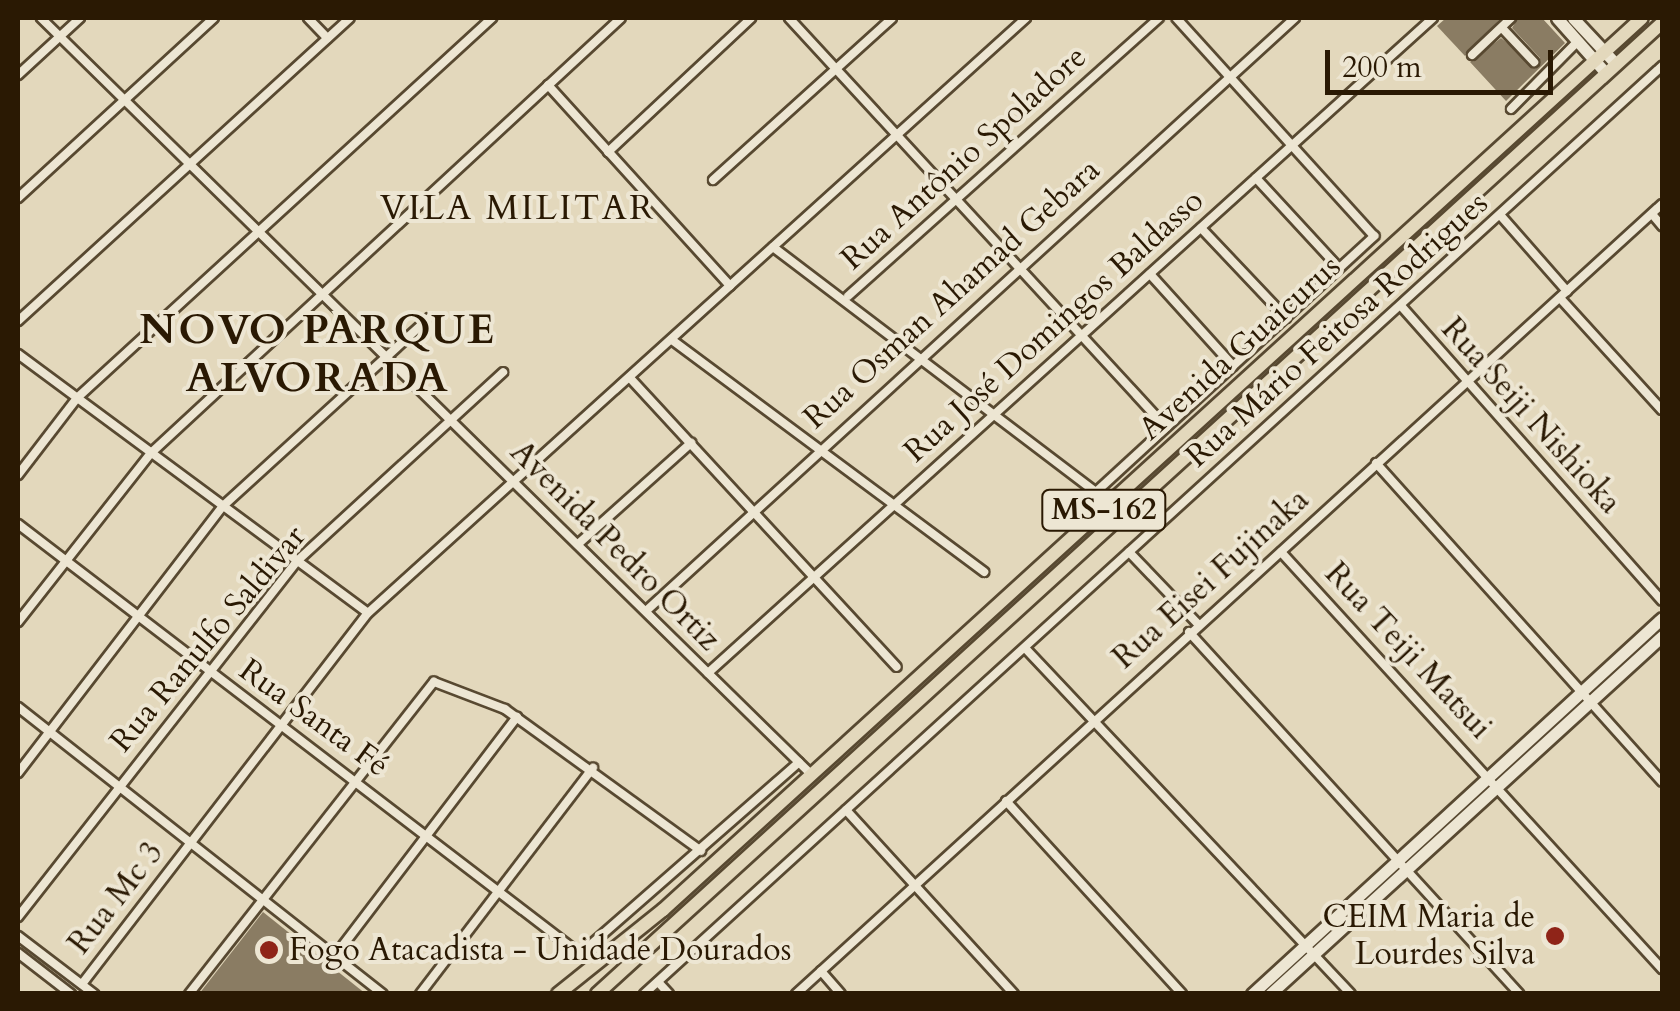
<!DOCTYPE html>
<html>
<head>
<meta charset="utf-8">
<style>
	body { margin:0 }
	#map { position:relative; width:1680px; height:1011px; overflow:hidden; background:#e3d8bc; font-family:Cardo,serif }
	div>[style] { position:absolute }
	.building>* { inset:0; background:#8a7c63 }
	.roads { filter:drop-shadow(2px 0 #584931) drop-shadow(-2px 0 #584931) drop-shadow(0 2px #584931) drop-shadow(0 -2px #584931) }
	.street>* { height:8px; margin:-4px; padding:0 4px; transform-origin:4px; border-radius:4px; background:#ede6d3 }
	.secondary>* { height:11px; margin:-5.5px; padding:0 5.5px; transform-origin:5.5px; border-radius:5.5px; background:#ede6d3 }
	.primary>* { height:12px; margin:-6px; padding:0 6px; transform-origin:6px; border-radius:6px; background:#e3d8bc }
	.dots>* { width:28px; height:28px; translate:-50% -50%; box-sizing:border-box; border:5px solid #ede6d3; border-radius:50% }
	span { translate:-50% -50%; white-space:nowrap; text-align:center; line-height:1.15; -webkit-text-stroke:8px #ede6d3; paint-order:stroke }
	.shield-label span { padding:2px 8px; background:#ede6d3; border:2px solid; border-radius:8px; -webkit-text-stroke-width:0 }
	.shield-label { font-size:30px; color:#2a1903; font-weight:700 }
	.street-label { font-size:32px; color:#2a1903 }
	.poi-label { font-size:32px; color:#2a1903 }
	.right { translate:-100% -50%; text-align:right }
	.left { translate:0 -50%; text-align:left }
	.neighbourhood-label { font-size:35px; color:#2a1903; letter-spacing:2.5px }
	.district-label { font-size:42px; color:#2a1903; font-weight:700; letter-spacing:2.5px }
	.frame { position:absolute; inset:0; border:20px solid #2a1903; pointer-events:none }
	.scale { position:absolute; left:1325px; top:50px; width:228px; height:45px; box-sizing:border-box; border:5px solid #2a1903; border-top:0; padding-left:12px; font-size:30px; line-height:35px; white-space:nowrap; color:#2a1903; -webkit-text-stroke:8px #ede6d3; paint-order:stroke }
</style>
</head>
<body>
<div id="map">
	<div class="building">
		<i style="clip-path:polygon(1446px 18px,1501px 18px,1465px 56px,1437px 26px)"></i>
		<i style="clip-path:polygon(1518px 18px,1542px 18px,1565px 43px,1506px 101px,1470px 62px,1501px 38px,1538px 68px,1540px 58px,1512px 28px)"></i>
		<i style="clip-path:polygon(263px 912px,366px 994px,199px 994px)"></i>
	</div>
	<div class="roads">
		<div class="street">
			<i style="left:41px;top:18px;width:1081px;rotate:44.48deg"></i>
			<i style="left:308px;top:18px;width:28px;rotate:46deg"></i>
			<i style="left:789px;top:18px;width:553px;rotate:47.34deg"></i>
			<i style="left:1502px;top:28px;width:47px;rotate:46.7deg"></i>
			<i style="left:1472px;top:55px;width:54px;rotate:-43.5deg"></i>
			<i style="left:18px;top:75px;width:84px;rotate:-42.6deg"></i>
			<i style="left:548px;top:85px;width:271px;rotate:47.8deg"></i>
			<i style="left:1511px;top:109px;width:95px;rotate:-45.4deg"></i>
			<i style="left:608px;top:152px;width:196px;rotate:-43.1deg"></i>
			<i style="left:1256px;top:178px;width:122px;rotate:47.3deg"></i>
			<i style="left:713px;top:180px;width:241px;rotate:-42.1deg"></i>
			<i style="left:18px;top:198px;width:266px;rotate:-42.6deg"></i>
			<i style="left:1652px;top:214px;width:16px;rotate:50deg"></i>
			<i style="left:1501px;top:216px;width:100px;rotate:48.7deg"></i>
			<i style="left:1201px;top:228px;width:124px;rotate:46.6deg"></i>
			<i style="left:773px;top:247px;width:425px;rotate:37.2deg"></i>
			<i style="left:1150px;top:274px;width:124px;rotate:47.9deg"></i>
			<i style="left:848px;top:296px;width:417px;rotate:-41.8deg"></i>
			<i style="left:1560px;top:298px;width:151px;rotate:47.7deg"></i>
			<i style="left:1402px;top:307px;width:392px;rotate:48.5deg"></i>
			<i style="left:18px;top:321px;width:449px;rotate:-42.4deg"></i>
			<i style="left:672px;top:340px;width:389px;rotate:36.6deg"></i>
			<i style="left:18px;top:354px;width:435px;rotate:36.5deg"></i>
			<i style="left:630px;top:378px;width:393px;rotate:47.3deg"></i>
			<i style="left:1376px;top:463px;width:428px;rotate:48.1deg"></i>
			<i style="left:18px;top:475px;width:97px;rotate:-52.5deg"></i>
			<i style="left:77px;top:398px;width:563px;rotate:-42.48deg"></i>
			<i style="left:1097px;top:491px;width:377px;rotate:-42.6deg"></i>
			<i style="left:1374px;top:236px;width:294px;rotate:-132.2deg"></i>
			<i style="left:18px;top:524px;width:708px;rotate:37.42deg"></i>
			<i style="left:580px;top:954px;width:291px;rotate:-41.2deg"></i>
			<i style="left:578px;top:544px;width:152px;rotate:-41.8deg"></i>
			<i style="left:1129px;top:552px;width:100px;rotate:46.2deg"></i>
			<i style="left:1281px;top:552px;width:565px;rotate:47.58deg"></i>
			<i style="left:646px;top:611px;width:879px;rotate:-42.42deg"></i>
			<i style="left:18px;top:622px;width:215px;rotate:-51.8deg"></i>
			<i style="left:151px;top:453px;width:640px;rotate:-42.79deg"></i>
			<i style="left:1189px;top:632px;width:490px;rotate:47.6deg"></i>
			<i style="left:1025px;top:648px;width:475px;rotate:46.7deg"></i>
			<i style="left:708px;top:673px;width:977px;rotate:-42.1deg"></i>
			<i style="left:18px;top:707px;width:464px;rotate:38.2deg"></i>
			<i style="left:18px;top:773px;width:337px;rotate:-52.5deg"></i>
			<i style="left:223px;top:506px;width:279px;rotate:-42.4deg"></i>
			<i style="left:1006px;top:801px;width:261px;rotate:47.6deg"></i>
			<i style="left:846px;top:810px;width:249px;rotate:47.6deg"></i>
			<i style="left:18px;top:917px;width:451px;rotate:-51.9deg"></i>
			<i style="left:296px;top:562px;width:281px;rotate:-42.5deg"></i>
			<i style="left:18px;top:936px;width:96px;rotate:37.3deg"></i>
			<i style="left:18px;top:953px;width:67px;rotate:37.7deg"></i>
			<i style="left:334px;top:957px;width:302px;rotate:-52.7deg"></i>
			<i style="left:821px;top:971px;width:30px;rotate:49deg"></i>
			<i style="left:658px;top:982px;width:16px;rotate:47deg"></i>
			<i style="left:82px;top:984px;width:468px;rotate:-52.4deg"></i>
			<i style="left:368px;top:613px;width:887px;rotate:-42.12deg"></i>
			<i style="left:189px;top:994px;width:397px;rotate:-51.9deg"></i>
			<i style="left:434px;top:682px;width:76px;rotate:20.8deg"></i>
			<i style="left:505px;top:709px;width:242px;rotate:35.9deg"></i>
			<i style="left:420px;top:994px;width:285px;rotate:-52.6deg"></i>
			<i style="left:644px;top:994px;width:1378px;rotate:-42.35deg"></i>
			<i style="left:796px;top:994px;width:1172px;rotate:-42.37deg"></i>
		</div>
		<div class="secondary">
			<i style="left:1557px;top:18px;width:72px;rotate:48.4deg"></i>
			<i style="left:1573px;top:18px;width:62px;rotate:47deg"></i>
			<i style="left:1252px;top:994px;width:556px;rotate:-42.52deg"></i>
			<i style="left:1270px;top:994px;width:531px;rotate:-42.4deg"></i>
		</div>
		<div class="primary">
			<i style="left:558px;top:994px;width:134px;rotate:-38.7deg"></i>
			<i style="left:663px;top:910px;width:1324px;rotate:-42.34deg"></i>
			<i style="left:597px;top:994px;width:1441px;rotate:-42.36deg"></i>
		</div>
	</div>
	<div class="dots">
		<i style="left:1555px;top:936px;background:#8f2418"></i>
		<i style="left:269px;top:950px;background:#8f2418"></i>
	</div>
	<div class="shield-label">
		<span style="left:1104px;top:510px">MS-162</span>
	</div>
	<div class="street-label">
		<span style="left:964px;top:158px;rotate:-42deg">Rua Antônio Spoladore</span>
		<span style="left:952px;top:294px;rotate:-42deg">Rua Osman Ahamad Gebara</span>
		<span style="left:1054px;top:326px;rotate:-42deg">Rua José Domingos Baldasso</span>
		<span style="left:1337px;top:330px;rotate:-42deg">Rua Mário Feitosa Rodrigues</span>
		<span style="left:1240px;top:348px;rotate:-42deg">Avenida Guaicurus</span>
		<span style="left:1531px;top:416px;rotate:48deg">Rua Seiji Nishioka</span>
		<span style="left:615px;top:546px;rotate:45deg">Avenida Pedro Ortiz</span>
		<span style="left:1211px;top:579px;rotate:-42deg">Rua Eisei Fujinaka</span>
		<span style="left:208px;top:639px;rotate:-50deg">Rua Ranulfo Saldivar</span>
		<span style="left:1408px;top:651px;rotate:47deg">Rua Teiji Matsui</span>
		<span style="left:314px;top:718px;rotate:36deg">Rua Santa Fé</span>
		<span style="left:116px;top:898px;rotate:-52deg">Rua Mc 3</span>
	</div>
	<div class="poi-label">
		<span class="right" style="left:1535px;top:936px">CEIM Maria de<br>Lourdes Silva</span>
		<span class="left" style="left:289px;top:950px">Fogo Atacadista - Unidade Dourados</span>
	</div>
	<div class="neighbourhood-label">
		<span style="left:518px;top:208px">VILA MILITAR</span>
	</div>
	<div class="district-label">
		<span style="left:318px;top:354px">NOVO PARQUE<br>ALVORADA</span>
	</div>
	<div class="frame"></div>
	<div class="scale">200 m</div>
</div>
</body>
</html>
